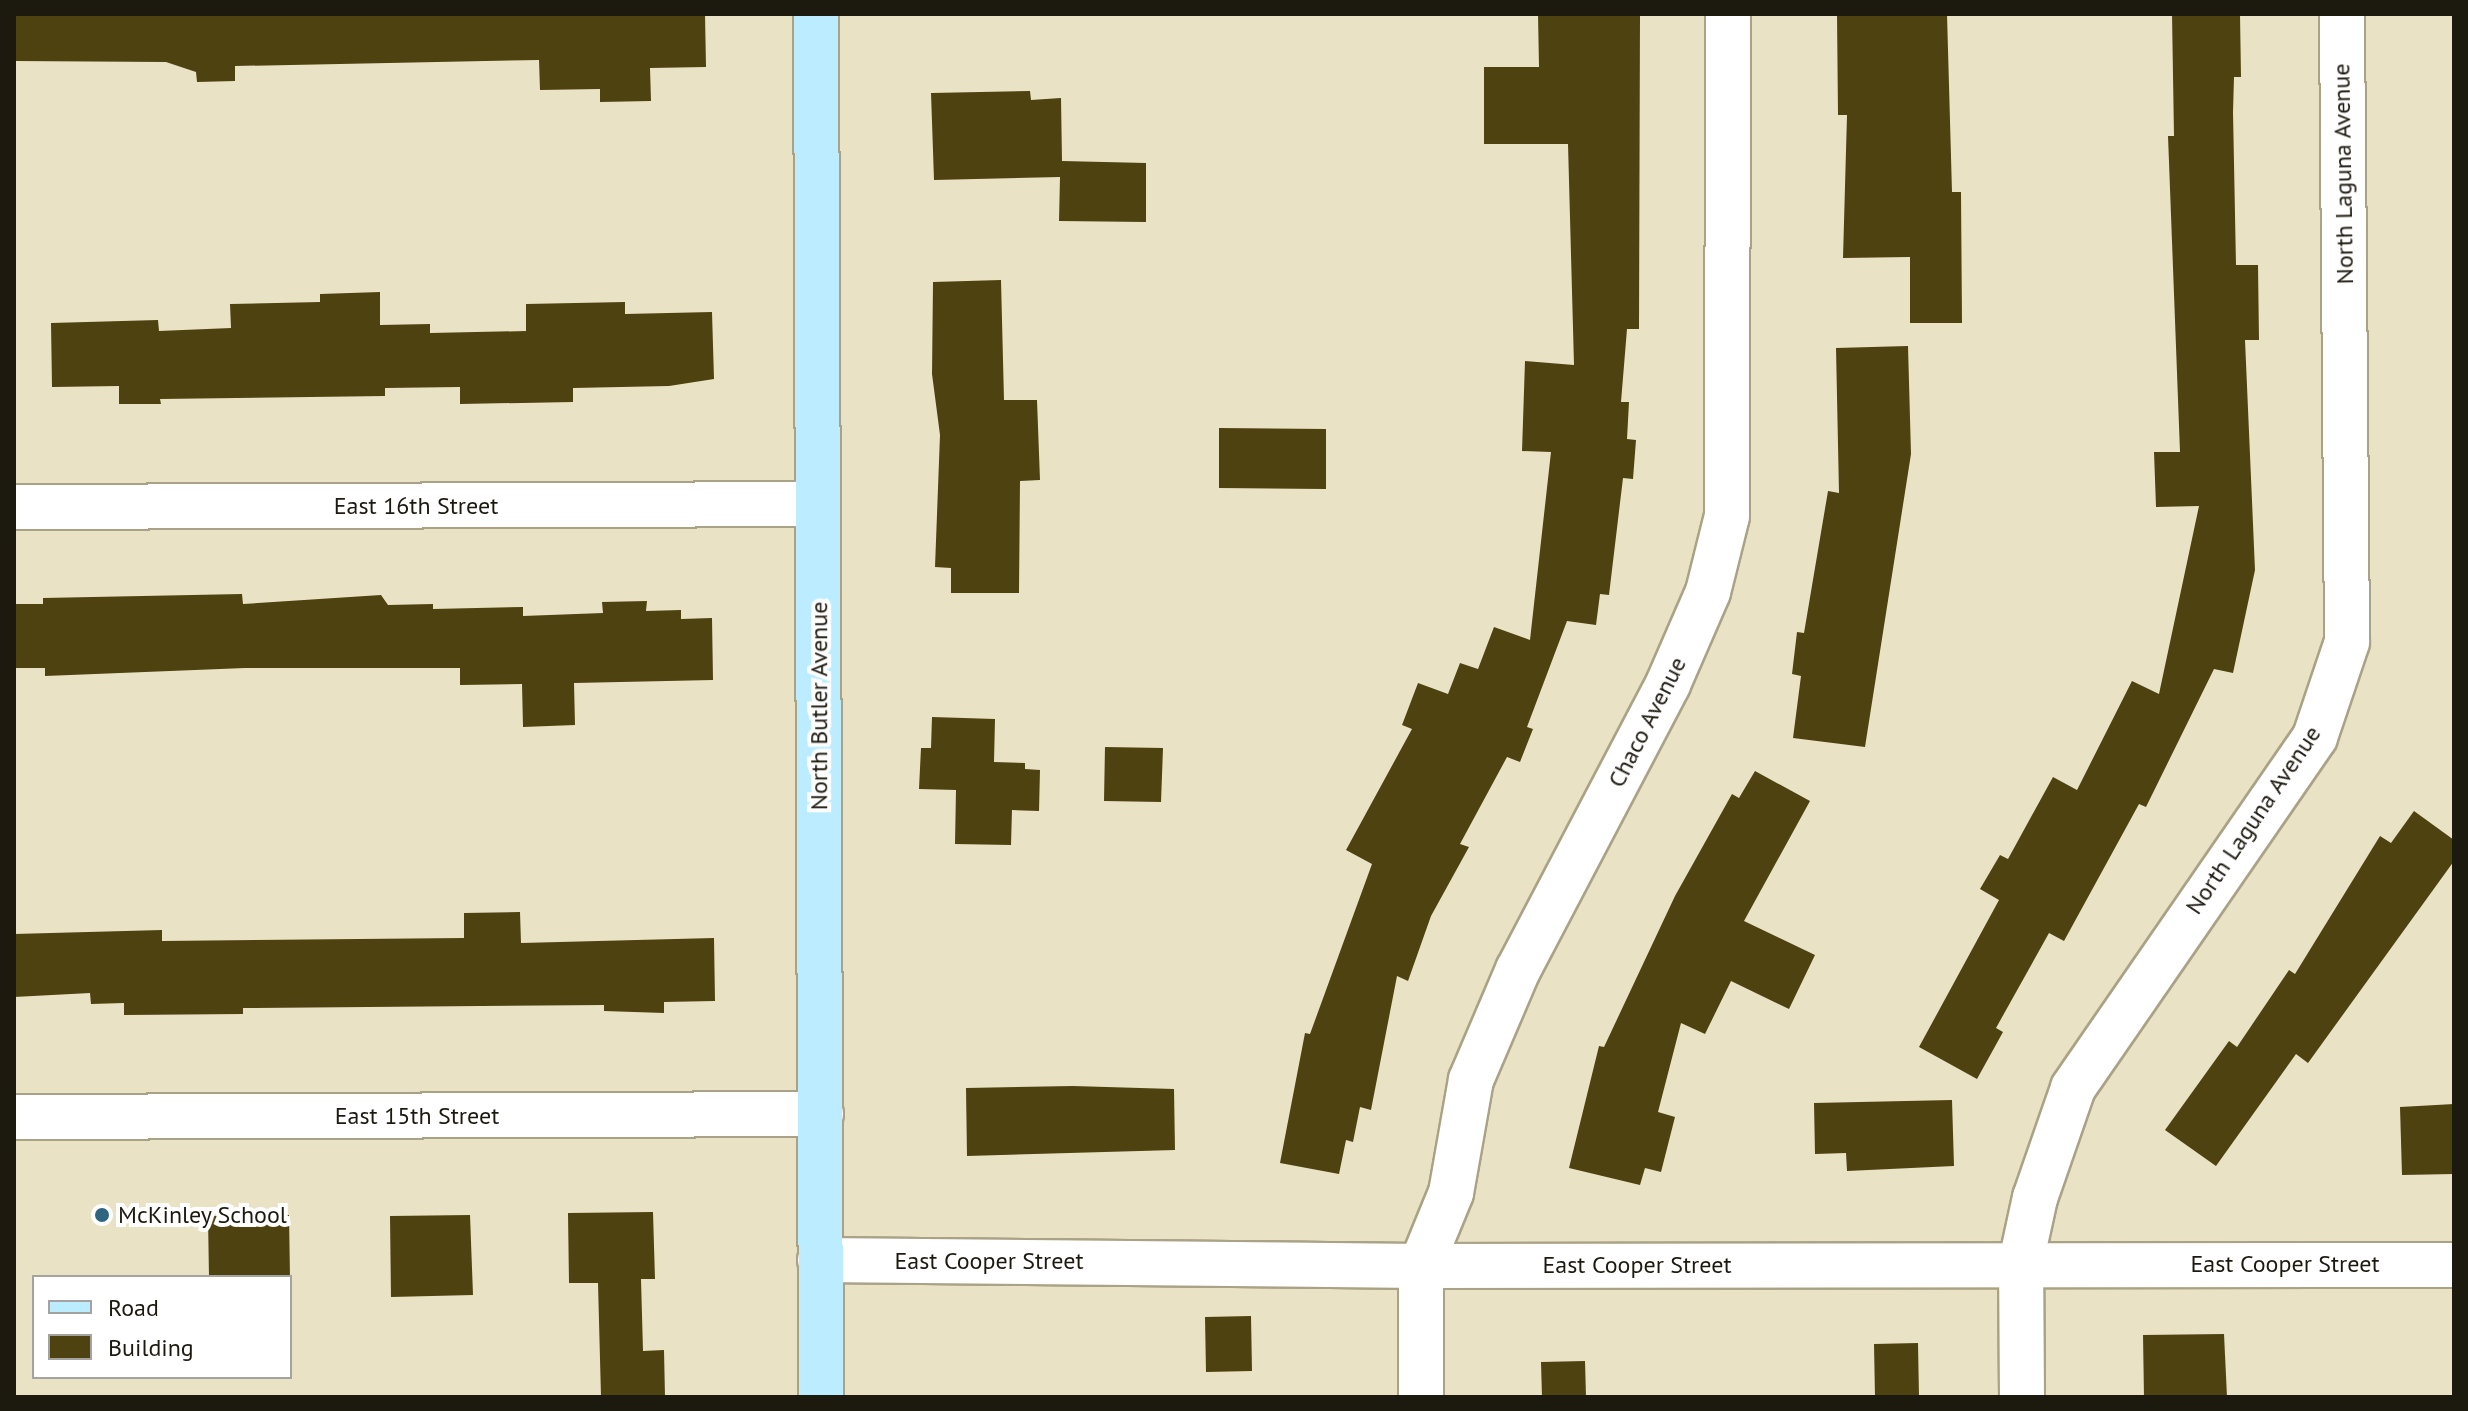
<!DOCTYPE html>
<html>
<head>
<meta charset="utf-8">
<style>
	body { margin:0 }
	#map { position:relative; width:2468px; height:1411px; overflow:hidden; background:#eae2c4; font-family:"PT Sans",sans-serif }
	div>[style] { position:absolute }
	.building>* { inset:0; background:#4e4211 }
	.roads { filter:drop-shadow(2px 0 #aaa286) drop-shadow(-2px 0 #aaa286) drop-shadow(0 2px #aaa286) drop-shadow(0 -2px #aaa286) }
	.minor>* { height:44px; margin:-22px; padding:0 22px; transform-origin:22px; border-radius:22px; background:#fff }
	.tertiary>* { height:44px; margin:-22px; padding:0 22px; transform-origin:22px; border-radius:22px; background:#fff }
	.secondary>* { height:44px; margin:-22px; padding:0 22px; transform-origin:22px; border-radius:22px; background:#bbecff }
	.dots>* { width:22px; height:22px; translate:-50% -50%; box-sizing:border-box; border:4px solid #fff; border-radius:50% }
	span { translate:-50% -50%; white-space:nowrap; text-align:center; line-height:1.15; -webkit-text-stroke:8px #fff; paint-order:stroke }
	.street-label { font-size:24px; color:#1c190f }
	.poi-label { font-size:24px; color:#1c190f }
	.left { translate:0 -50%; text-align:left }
	.frame { position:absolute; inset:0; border:16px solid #1c190f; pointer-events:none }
	.legend { position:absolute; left:32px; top:1275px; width:260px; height:104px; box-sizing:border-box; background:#fff; border:2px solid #a4a39f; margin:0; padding:10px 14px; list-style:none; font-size:24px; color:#1c190f }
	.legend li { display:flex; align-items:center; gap:16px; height:40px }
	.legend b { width:40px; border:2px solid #a4a39f }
</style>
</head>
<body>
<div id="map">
	<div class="building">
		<i style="clip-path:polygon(14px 14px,705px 14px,706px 67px,650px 68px,651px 101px,600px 102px,600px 89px,540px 90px,539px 60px,235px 66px,235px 81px,197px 82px,196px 72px,166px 62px,14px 61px)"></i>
		<i style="clip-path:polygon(1538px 14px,1640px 14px,1639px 329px,1627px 329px,1621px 402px,1629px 402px,1627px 439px,1636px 440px,1633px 479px,1623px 478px,1609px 595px,1600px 594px,1596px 625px,1567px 621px,1527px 727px,1533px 729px,1520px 762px,1507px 757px,1460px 844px,1469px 847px,1431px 916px,1408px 981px,1397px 976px,1371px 1110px,1360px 1107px,1353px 1142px,1346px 1140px,1339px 1174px,1280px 1163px,1305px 1033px,1310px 1034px,1372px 864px,1346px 850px,1412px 729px,1402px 725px,1418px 683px,1448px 694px,1460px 663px,1478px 669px,1494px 627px,1530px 640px,1551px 452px,1522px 451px,1525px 361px,1574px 365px,1568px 144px,1484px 144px,1484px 67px,1539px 67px)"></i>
		<i style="clip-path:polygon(1837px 14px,1947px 14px,1952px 192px,1961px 192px,1962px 323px,1910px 323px,1910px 257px,1843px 258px,1847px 115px,1838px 115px)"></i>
		<i style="clip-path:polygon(2172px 14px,2240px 14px,2241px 77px,2234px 77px,2233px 112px,2236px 265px,2258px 265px,2259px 340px,2245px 340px,2255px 570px,2233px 673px,2214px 669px,2146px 807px,2139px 804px,2064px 941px,2049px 933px,1996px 1028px,2003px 1032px,1977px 1079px,1919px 1047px,1999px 900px,1980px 889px,2000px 855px,2008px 859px,2053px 777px,2077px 790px,2132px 681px,2159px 694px,2199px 506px,2156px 507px,2154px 452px,2180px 452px,2168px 136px,2174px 136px)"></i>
		<i style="clip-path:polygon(1030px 91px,1031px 100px,1061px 98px,1062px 161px,1146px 163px,1146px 222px,1059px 221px,1060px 177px,934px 180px,931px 93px)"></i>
		<i style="clip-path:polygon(1001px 280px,1004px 400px,1037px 400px,1040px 480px,1020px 481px,1019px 593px,951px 593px,951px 568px,935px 567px,940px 435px,932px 374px,933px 282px)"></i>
		<i style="clip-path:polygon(380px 292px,380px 325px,430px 324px,430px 333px,526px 331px,526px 304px,625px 302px,625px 314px,712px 312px,714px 379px,669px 386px,573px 388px,573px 402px,460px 404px,460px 387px,385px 388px,385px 396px,160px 399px,161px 404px,119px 404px,119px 386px,52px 387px,51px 323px,158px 320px,159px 331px,231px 328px,230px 304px,320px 302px,320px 294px)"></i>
		<i style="clip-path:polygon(1908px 346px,1911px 454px,1865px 747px,1793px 738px,1801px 676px,1792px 674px,1797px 632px,1804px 633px,1828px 491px,1839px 493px,1836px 348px)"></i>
		<i style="clip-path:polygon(1219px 428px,1326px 429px,1326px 489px,1219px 488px)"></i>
		<i style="clip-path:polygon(242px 594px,243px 604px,381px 595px,388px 605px,433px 604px,433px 609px,523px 607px,523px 616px,603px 613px,602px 602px,647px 601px,646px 611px,681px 610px,681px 619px,712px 618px,713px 680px,574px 683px,575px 725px,523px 727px,522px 684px,460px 685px,460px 668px,245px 668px,45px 676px,45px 668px,14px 668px,14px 604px,43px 604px,43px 598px)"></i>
		<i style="clip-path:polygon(932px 717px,995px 719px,994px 762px,1025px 763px,1025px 769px,1040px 770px,1039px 811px,1012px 810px,1011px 845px,955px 844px,956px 790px,919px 789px,921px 748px,931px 748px)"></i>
		<i style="clip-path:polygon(1105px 747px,1163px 748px,1161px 802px,1104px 801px)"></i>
		<i style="clip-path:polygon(1755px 771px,1810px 801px,1744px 921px,1815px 955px,1789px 1009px,1731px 981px,1705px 1034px,1681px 1023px,1658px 1112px,1675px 1117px,1661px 1172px,1645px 1168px,1640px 1185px,1569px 1168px,1599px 1046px,1604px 1047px,1675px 896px,1732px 794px,1739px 798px)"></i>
		<i style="clip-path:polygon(2414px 811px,2454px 840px,2454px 861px,2308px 1063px,2296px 1054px,2216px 1166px,2165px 1130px,2229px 1041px,2237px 1047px,2289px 970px,2295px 974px,2380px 836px,2391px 843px)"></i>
		<i style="clip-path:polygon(520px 912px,521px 943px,714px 938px,715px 1001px,664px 1002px,664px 1013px,604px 1011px,604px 1005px,243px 1008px,243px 1014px,124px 1015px,124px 1003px,91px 1004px,90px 993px,14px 997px,14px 934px,162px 930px,162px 941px,464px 938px,464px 913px)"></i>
		<i style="clip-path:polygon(1073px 1086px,1174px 1089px,1175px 1150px,967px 1156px,966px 1088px)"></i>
		<i style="clip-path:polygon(1952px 1100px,1954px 1166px,1847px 1171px,1846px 1153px,1815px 1154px,1814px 1103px)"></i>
		<i style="clip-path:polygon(2454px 1104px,2454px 1174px,2402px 1175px,2400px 1107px)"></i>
		<i style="clip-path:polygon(653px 1212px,655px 1279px,641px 1279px,643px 1351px,664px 1350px,665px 1397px,601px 1397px,598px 1283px,569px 1283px,568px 1213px)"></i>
		<i style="clip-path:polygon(289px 1215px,290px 1277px,209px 1277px,208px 1216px)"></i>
		<i style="clip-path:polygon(470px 1215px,473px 1295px,391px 1297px,390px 1216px)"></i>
		<i style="clip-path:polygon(1251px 1316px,1252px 1371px,1206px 1372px,1205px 1317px)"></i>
		<i style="clip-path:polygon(2224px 1334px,2227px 1397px,2144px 1397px,2143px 1335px)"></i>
		<i style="clip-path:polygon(1918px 1343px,1919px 1397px,1875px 1397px,1874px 1344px)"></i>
		<i style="clip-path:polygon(1585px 1361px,1586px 1397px,1542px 1397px,1541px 1362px)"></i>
	</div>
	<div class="roads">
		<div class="minor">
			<i style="left:14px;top:507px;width:804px;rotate:-0.21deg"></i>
			<i style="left:14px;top:1117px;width:807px;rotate:-0.21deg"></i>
			<i style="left:1421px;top:1397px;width:131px;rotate:-90deg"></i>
			<i style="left:1421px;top:1266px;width:79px;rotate:-67.7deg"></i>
			<i style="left:1451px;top:1193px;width:115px;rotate:-80deg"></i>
			<i style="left:1471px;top:1080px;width:120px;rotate:-66.9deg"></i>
			<i style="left:1518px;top:970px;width:323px;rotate:-62.3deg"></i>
			<i style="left:1668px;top:684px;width:100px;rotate:-66.5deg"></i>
			<i style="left:1708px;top:592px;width:78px;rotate:-76deg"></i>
			<i style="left:1727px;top:516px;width:502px;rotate:-89.89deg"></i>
			<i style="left:2022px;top:1397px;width:135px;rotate:-90.4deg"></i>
			<i style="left:2021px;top:1262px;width:66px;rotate:-77.7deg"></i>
			<i style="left:2035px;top:1198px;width:116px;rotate:-70.9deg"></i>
			<i style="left:2073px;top:1088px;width:426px;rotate:-55.4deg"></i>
			<i style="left:2315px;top:737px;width:100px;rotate:-71.4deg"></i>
			<i style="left:2347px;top:642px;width:628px;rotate:-90.46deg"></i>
		</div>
		<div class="tertiary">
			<i style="left:820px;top:1260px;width:601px;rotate:0.57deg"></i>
			<i style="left:1421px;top:1266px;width:1033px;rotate:-0.06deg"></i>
		</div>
		<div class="secondary">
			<i style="left:816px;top:14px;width:1383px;rotate:89.79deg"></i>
		</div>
	</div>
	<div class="dots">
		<i style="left:102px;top:1215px;background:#2e6680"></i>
	</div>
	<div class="street-label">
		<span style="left:2343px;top:174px;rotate:-91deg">North Laguna Avenue</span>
		<span style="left:416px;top:506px">East 16th Street</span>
		<span style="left:819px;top:706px;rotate:-90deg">North Butler Avenue</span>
		<span style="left:1647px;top:722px;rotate:-63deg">Chaco Avenue</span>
		<span style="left:2253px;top:820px;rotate:-56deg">North Laguna Avenue</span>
		<span style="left:417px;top:1116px">East 15th Street</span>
		<span style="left:989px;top:1261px">East Cooper Street</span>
		<span style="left:2285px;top:1264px">East Cooper Street</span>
		<span style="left:1637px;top:1265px">East Cooper Street</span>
	</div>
	<div class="poi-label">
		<span class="left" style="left:118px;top:1215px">McKinley School</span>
	</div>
	<div class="frame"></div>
	<ul class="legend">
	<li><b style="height:10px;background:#bbecff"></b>Road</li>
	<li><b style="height:22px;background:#4e4211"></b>Building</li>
	</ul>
</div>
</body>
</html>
